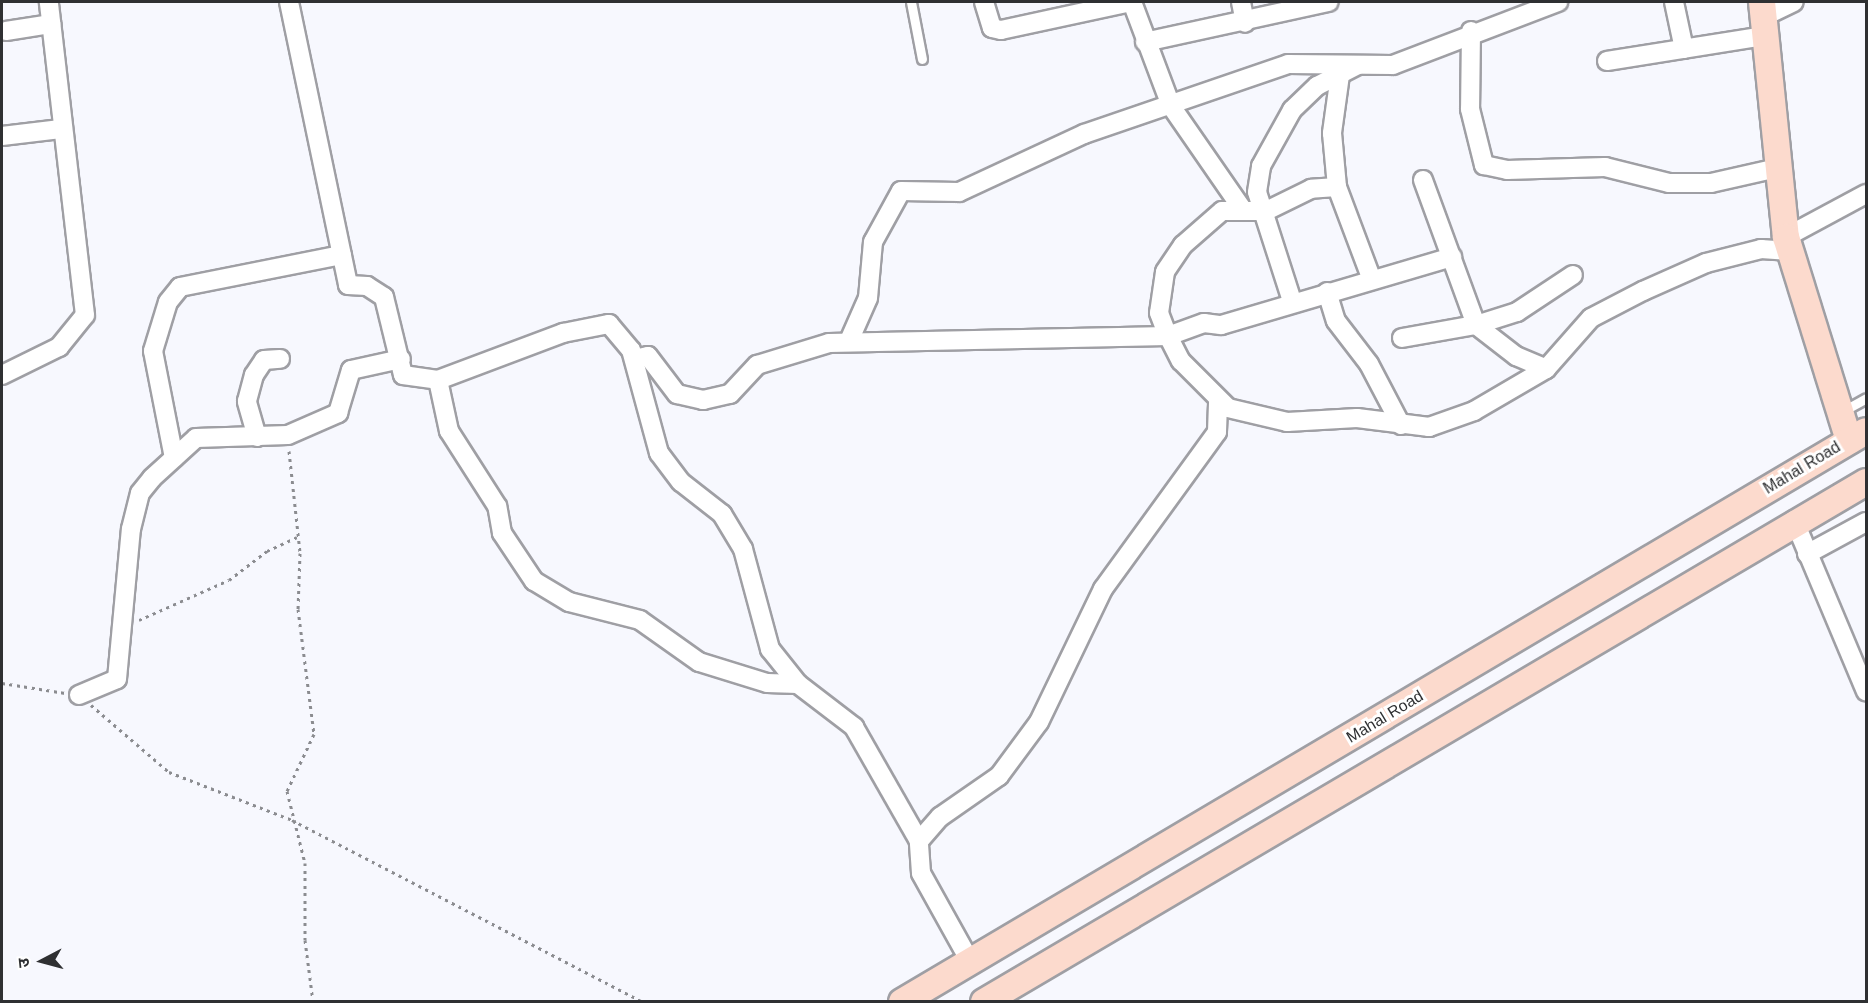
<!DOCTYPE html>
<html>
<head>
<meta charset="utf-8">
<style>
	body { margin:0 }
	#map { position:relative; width:1868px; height:1003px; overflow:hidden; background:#f7f8fe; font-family:Helvetica,"Noto Sans Devanagari",sans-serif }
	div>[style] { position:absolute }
	.path>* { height:3px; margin-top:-1.5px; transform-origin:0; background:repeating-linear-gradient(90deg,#8b8c90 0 3px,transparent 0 7.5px) }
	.roads { filter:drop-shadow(2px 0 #9f9fa4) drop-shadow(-2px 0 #9f9fa4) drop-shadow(0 2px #9f9fa4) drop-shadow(0 -2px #9f9fa4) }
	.lane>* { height:9px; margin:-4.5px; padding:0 4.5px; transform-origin:4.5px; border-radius:4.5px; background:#fff }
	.street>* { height:18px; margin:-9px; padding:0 9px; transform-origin:9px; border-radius:9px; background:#fff }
	.secondary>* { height:26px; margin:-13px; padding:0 13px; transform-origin:13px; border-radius:13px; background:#fcdacd }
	span { translate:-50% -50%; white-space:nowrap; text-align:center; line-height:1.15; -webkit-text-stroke:6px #fff; paint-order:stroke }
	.street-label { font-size:16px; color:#2f3032 }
	.frame { position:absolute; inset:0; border:3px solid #2f3032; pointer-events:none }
	.north { position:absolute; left:12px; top:931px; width:60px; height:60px; -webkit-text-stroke:4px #fff; paint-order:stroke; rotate:264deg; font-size:16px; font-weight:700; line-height:24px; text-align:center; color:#2f3032 }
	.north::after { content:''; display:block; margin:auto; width:21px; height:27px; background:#2f3032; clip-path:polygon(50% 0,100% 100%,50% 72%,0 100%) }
</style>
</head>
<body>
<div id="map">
	<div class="path">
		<i style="left:289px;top:451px;width:103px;rotate:83.8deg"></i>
		<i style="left:300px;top:553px;width:56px;rotate:92deg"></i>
		<i style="left:298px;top:609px;width:126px;rotate:82.7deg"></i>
		<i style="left:314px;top:734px;width:63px;rotate:115.3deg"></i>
		<i style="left:287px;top:791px;width:74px;rotate:76deg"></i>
		<i style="left:305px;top:863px;width:77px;rotate:90deg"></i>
		<i style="left:305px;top:940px;width:63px;rotate:82.6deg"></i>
		<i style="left:139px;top:620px;width:98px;rotate:-24deg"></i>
		<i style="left:229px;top:580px;width:48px;rotate:-37.3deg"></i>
		<i style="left:267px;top:551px;width:33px;rotate:-25deg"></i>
		<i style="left:2px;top:683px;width:64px;rotate:9deg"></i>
		<i style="left:91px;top:705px;width:103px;rotate:40.7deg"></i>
		<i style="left:169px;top:772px;width:132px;rotate:21.3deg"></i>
		<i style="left:292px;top:820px;width:395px;rotate:27.4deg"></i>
	</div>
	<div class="roads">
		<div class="lane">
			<i style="left:911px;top:2px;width:58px;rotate:79.1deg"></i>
			<i style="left:1843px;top:411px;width:26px;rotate:-29deg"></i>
		</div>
		<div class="street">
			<i style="left:289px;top:2px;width:289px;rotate:78.2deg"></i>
			<i style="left:348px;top:285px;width:19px;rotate:3deg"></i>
			<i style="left:367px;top:286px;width:20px;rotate:33deg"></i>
			<i style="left:384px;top:297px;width:80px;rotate:76.3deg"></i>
			<i style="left:403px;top:375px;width:35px;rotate:8deg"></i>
			<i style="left:984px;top:2px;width:27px;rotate:73deg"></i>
			<i style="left:992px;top:28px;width:9px;rotate:13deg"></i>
			<i style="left:1001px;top:30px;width:132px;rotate:-12.2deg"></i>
			<i style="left:1132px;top:2px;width:111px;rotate:69.4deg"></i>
			<i style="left:1171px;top:106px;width:126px;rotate:55.3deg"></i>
			<i style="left:1241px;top:2px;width:21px;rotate:79deg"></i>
			<i style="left:1674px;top:2px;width:48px;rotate:78deg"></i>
			<i style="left:1763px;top:17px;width:34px;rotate:-26deg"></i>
			<i style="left:6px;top:31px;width:46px;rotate:-8.8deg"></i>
			<i style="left:1471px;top:31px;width:78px;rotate:90.7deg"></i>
			<i style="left:1470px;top:109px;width:58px;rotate:76deg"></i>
			<i style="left:1484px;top:165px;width:24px;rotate:12deg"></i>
			<i style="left:1507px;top:170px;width:98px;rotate:-1.8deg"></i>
			<i style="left:1605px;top:167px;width:66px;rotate:14deg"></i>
			<i style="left:1669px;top:183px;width:42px"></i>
			<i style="left:1711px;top:183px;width:68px;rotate:-12.8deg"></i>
			<i style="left:1145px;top:42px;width:188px;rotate:-12.3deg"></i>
			<i style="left:1607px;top:61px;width:160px;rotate:-9deg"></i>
			<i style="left:1340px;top:75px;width:59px;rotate:97.9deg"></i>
			<i style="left:1332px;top:133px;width:54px;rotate:84.7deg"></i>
			<i style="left:1337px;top:187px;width:99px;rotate:69.4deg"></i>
			<i style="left:2px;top:136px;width:59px;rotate:-6.8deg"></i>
			<i style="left:1423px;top:180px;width:154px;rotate:69.9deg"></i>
			<i style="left:1476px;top:325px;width:43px;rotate:-17.6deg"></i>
			<i style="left:1517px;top:312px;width:67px;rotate:-33.5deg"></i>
			<i style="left:1337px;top:187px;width:26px;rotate:176deg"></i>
			<i style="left:1311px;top:189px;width:50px;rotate:153.9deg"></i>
			<i style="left:1266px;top:211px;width:44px;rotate:180deg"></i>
			<i style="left:1222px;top:211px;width:52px;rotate:138.9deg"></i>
			<i style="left:1183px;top:245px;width:32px;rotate:124deg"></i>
			<i style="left:1165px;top:272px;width:41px;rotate:98.3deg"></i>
			<i style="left:1159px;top:313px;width:25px;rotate:69deg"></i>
			<i style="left:1168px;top:336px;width:28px;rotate:63deg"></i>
			<i style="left:1181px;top:361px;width:66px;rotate:45deg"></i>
			<i style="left:1228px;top:408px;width:61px;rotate:13.3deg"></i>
			<i style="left:1287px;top:422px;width:70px;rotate:-3.3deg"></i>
			<i style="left:1357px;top:418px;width:73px;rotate:7.1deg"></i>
			<i style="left:1429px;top:427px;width:48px;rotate:-19.6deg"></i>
			<i style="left:1474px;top:411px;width:83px;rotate:-30.3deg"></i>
			<i style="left:1546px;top:369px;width:68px;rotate:-48.6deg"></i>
			<i style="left:1591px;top:318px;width:59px;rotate:-27.4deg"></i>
			<i style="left:1643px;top:291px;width:69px;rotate:-24deg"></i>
			<i style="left:1706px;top:263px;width:57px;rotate:-14.3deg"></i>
			<i style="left:1761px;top:249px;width:29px;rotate:4deg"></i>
			<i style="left:1786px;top:237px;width:91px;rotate:-28.3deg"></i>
			<i style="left:1327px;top:292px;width:30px;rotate:73deg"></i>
			<i style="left:1336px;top:321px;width:54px;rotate:52.5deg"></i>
			<i style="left:1369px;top:364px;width:69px;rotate:62.3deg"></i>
			<i style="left:1292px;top:301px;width:114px;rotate:-107.8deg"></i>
			<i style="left:1257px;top:192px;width:26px;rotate:-81deg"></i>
			<i style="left:1261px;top:166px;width:64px;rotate:-61deg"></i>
			<i style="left:1292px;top:110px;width:35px;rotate:-44deg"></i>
			<i style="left:1317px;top:86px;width:46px;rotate:-27.1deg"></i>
			<i style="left:1402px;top:338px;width:75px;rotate:-10deg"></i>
			<i style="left:1476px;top:325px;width:51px;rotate:37.8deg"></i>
			<i style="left:1516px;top:356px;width:33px;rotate:23deg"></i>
			<i style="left:849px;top:341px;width:47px;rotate:-66.2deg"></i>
			<i style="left:868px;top:298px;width:56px;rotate:-84.9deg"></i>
			<i style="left:873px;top:242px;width:58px;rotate:-61.2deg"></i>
			<i style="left:901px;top:191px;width:58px;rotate:1deg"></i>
			<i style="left:959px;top:192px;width:138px;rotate:-24.9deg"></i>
			<i style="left:1084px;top:134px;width:216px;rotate:-18.9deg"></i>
			<i style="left:1288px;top:64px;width:105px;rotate:0.5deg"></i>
			<i style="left:1393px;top:65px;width:177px;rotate:-20.9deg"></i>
			<i style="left:634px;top:359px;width:14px;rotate:-12deg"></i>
			<i style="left:648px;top:356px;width:48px;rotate:52.7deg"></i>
			<i style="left:677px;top:394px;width:27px;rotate:13deg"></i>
			<i style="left:703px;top:400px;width:28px;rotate:-13deg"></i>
			<i style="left:730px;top:394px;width:40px;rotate:-47deg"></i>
			<i style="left:757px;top:365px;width:75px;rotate:-17deg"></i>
			<i style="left:829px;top:343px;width:339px;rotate:-1.2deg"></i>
			<i style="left:1168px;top:336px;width:38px;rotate:-20deg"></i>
			<i style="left:1204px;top:323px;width:17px;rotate:7deg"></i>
			<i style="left:1221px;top:325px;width:241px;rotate:-16.4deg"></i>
			<i style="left:2px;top:375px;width:64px;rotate:-26.2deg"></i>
			<i style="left:59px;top:347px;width:41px;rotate:-50.9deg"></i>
			<i style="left:85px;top:315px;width:315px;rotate:-96.6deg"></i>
			<i style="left:257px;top:437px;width:37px;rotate:-106deg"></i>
			<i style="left:247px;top:401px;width:27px;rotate:-75deg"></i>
			<i style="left:254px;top:375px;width:18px;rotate:-56deg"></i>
			<i style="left:264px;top:360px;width:16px;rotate:-4deg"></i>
			<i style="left:174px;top:458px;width:109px;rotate:-101.1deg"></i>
			<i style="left:153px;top:351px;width:51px;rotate:-73deg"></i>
			<i style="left:168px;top:302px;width:19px;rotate:-51deg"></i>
			<i style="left:180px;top:287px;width:165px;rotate:-11.2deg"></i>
			<i style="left:1794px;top:520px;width:186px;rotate:67.2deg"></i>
			<i style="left:1807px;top:554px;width:67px;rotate:-28.5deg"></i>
			<i style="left:798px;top:684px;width:31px;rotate:-178deg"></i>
			<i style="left:767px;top:683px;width:71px;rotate:-162.8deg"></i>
			<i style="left:699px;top:662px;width:72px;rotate:-144.6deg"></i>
			<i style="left:640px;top:620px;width:73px;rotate:-165.8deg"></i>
			<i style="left:569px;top:602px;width:41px;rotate:-149deg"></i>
			<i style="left:534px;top:581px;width:58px;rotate:-123.7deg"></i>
			<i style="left:502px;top:533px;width:27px;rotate:-100deg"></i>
			<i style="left:497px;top:506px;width:89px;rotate:-122.6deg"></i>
			<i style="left:449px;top:431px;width:52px;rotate:-102.2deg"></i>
			<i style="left:438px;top:380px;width:134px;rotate:-20.6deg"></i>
			<i style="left:563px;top:333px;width:47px;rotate:-11.1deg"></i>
			<i style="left:609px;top:324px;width:34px;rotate:50deg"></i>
			<i style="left:631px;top:350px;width:107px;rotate:74.8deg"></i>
			<i style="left:659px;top:453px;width:36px;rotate:53deg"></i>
			<i style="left:681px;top:482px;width:52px;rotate:38deg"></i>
			<i style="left:722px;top:514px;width:41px;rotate:59deg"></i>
			<i style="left:743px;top:549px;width:104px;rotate:74.9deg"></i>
			<i style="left:770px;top:649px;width:45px;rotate:51.3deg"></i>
			<i style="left:798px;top:684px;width:71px;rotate:37.5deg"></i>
			<i style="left:854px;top:727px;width:131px;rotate:60.3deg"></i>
			<i style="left:79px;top:695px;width:41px;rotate:-22.8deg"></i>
			<i style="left:117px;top:679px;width:151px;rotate:-84.7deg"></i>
			<i style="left:131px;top:529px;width:37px;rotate:-76deg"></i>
			<i style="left:140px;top:493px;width:19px;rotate:-51deg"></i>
			<i style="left:152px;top:478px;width:59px;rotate:-42.3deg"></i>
			<i style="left:196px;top:438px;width:92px;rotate:-1.9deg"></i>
			<i style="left:288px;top:435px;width:55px;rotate:-23.7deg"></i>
			<i style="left:338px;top:413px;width:45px;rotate:-73.2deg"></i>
			<i style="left:351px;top:370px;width:51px;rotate:-12.4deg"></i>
			<i style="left:971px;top:963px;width:103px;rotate:-119.1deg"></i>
			<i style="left:921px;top:873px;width:32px;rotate:-94deg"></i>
			<i style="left:919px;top:841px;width:32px;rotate:-49deg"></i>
			<i style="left:940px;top:817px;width:72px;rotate:-34.8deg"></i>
			<i style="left:999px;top:776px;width:67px;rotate:-53.5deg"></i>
			<i style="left:1039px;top:722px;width:148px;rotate:-64.3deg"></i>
			<i style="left:1103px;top:589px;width:194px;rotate:-54deg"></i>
			<i style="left:1217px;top:432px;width:31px;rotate:-88deg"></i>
		</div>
		<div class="secondary">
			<i style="left:1762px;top:2px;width:236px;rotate:84.2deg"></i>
			<i style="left:1786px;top:237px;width:213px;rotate:72.8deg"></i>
			<i style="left:902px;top:1002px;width:1120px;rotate:-30.64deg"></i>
			<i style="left:984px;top:1002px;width:1024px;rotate:-30.52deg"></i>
		</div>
	</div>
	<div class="street-label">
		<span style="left:1802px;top:468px;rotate:-31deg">Mahal Road</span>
		<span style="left:1385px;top:717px;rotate:-31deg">Mahal Road</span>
	</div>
	<div class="frame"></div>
	<div class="north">उ</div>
</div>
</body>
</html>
